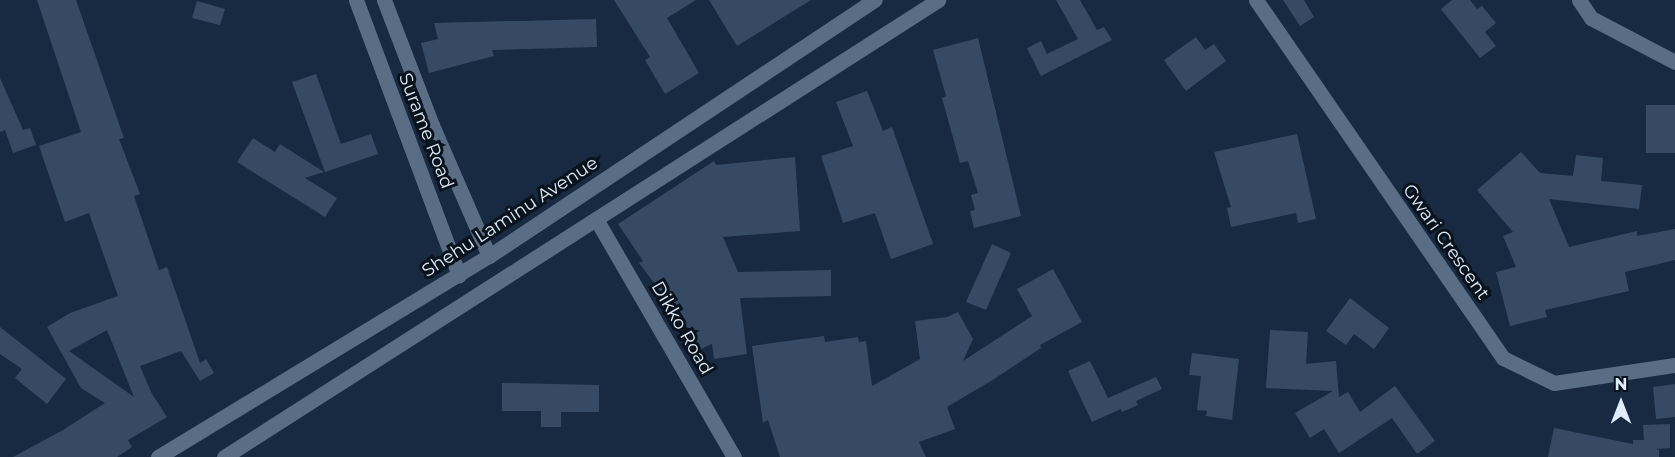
<!DOCTYPE html>
<html>
<head>
<meta charset="utf-8">
<style>
	body { margin:0 }
	#map { position:relative; width:1675px; height:457px; overflow:hidden; background:#172a41; font-family:Montserrat,sans-serif }
	div>[style] { position:absolute }
	.building>* { inset:0; background:#364b63 }
	.minor>* { height:15px; margin:-7.5px; padding:0 7.5px; transform-origin:7.5px; border-radius:7.5px; background:#596d85 }
	.tertiary>* { height:15px; margin:-7.5px; padding:0 7.5px; transform-origin:7.5px; border-radius:7.5px; background:#596d85 }
	span { translate:-50% -50%; white-space:nowrap; text-align:center; line-height:1.15; -webkit-text-stroke:6px #0a121c; paint-order:stroke }
	.street-label { font-size:18px; color:#dfecfb }
	.north { position:absolute; left:1591px; top:373px; width:60px; height:60px; -webkit-text-stroke:4px #0a121c; paint-order:stroke; rotate:0deg; font-size:16px; font-weight:700; line-height:24px; text-align:center; color:#dfecfb }
	.north::after { content:''; display:block; margin:auto; width:21px; height:27px; background:#dfecfb; clip-path:polygon(50% 0,100% 100%,50% 72%,0 100%) }
</style>
</head>
<body>
<div id="map">
	<div class="building">
		<i style="clip-path:polygon(evenodd,37px 0,76px 0,124px 138px,119px 139px,140px 194px,134px 196px,159px 270px,167px 267px,200px 363px,206px 359px,214px 373px,200px 381px,181px 351px,140px 366px,151px 392px,167px 417px,128px 440px,132px 447px,117px 457px,13px 457px,63px 430px,105px 403px,81px 388px,47px 327px,70px 313px,118px 296px,89px 213px,65px 222px,39px 146px,81px 132px,37px 0,107px 330px,134px 397px,69px 351px,107px 330px)"></i>
		<i style="clip-path:polygon(614px 0,696px 0,667px 18px,699px 73px,665px 94px,645px 60px,650px 57px)"></i>
		<i style="clip-path:polygon(709px 0,811px 0,737px 46px)"></i>
		<i style="clip-path:polygon(1056px 0,1080px 0,1097px 30px,1104px 27px,1112px 40px,1041px 76px,1027px 48px,1041px 41px,1047px 54px,1078px 39px)"></i>
		<i style="clip-path:polygon(1283px 0,1304px 0,1314px 17px,1300px 26px)"></i>
		<i style="clip-path:polygon(1452px 0,1470px 0,1477px 9px,1482px 6px,1496px 23px,1485px 32px,1496px 46px,1480px 58px,1441px 9px)"></i>
		<i style="clip-path:polygon(197px 1px,225px 9px,220px 25px,192px 18px)"></i>
		<i style="clip-path:polygon(596px 19px,597px 47px,492px 50px,494px 56px,429px 73px,421px 43px,438px 39px,434px 23px)"></i>
		<i style="clip-path:polygon(1196px 37px,1205px 50px,1214px 44px,1226px 61px,1186px 91px,1164px 60px)"></i>
		<i style="clip-path:polygon(978px 38px,1021px 216px,974px 228px,970px 211px,975px 210px,971px 195px,978px 193px,968px 161px,960px 163px,942px 98px,946px 96px,933px 50px)"></i>
		<i style="clip-path:polygon(316px 74px,341px 144px,371px 134px,378px 154px,325px 172px,292px 82px)"></i>
		<i style="clip-path:polygon(0 78px,23px 130px,30px 128px,36px 145px,13px 153px,5px 130px,0 132px)"></i>
		<i style="clip-path:polygon(867px 91px,883px 131px,892px 127px,933px 244px,891px 259px,875px 213px,843px 223px,821px 156px,853px 146px,836px 102px)"></i>
		<i style="clip-path:polygon(1646px 105px,1675px 105px,1675px 153px,1646px 153px)"></i>
		<i style="clip-path:polygon(1297px 134px,1316px 219px,1298px 223px,1296px 213px,1231px 227px,1227px 208px,1231px 207px,1214px 152px)"></i>
		<i style="clip-path:polygon(253px 138px,275px 152px,280px 144px,324px 172px,305px 178px,337px 198px,325px 217px,237px 162px)"></i>
		<i style="clip-path:polygon(1521px 152px,1540px 173px,1573px 176px,1576px 155px,1603px 158px,1601px 181px,1642px 185px,1639px 209px,1549px 199px,1569px 247px,1637px 231px,1637px 236px,1675px 229px,1675px 260px,1625px 272px,1629px 291px,1545px 310px,1547px 317px,1510px 326px,1496px 272px,1516px 267px,1503px 236px,1513px 232px,1477px 190px)"></i>
		<i style="clip-path:polygon(795px 157px,800px 231px,723px 237px,738px 272px,831px 270px,831px 296px,740px 298px,747px 354px,714px 359px,712px 344px,691px 353px,683px 337px,691px 332px,639px 263px,643px 261px,618px 224px,714px 161px,716px 165px)"></i>
		<i style="clip-path:polygon(992px 244px,1011px 253px,986px 310px,966px 302px)"></i>
		<i style="clip-path:polygon(1053px 269px,1082px 322px,1040px 345px,1041px 348px,991px 381px,947px 407px,955px 429px,919px 442px,926px 457px,780px 457px,768px 420px,763px 423px,752px 346px,824px 336px,825px 342px,858px 337px,859px 342px,866px 341px,872px 386px,920px 359px,915px 321px,947px 317px,958px 312px,973px 339px,963px 361px,1032px 316px,1017px 289px)"></i>
		<i style="clip-path:polygon(1350px 298px,1389px 328px,1374px 349px,1354px 334px,1346px 345px,1326px 331px)"></i>
		<i style="clip-path:polygon(0 327px,66px 379px,47px 404px,15px 378px,22px 369px,0 354px)"></i>
		<i style="clip-path:polygon(1270px 330px,1308px 332px,1306px 364px,1336px 361px,1339px 397px,1348px 392px,1360px 412px,1395px 386px,1435px 441px,1417px 454px,1392px 418px,1339px 453px,1324px 429px,1310px 438px,1295px 413px,1333px 391px,1266px 388px)"></i>
		<i style="clip-path:polygon(1192px 353px,1239px 359px,1232px 420px,1206px 416px,1207px 411px,1197px 410px,1201px 376px,1189px 375px)"></i>
		<i style="clip-path:polygon(1090px 361px,1108px 398px,1156px 377px,1162px 389px,1136px 401px,1138px 405px,1122px 412px,1121px 409px,1092px 422px,1068px 371px)"></i>
		<i style="clip-path:polygon(502px 383px,599px 385px,599px 412px,561px 412px,561px 427px,541px 427px,541px 411px,502px 411px)"></i>
		<i style="clip-path:polygon(1675px 384px,1675px 417px,1656px 419px,1653px 387px)"></i>
		<i style="clip-path:polygon(1670px 424px,1670px 448px,1656px 449px,1659px 450px,1659px 457px,1548px 457px,1554px 428px,1633px 444px,1633px 440px,1644px 440px,1643px 425px)"></i>
	</div>
	<div class="minor">
		<i style="left:1256px;top:0;width:435px;rotate:55.4deg"></i>
		<i style="left:1503px;top:358px;width:57px;rotate:26.1deg"></i>
		<i style="left:1554px;top:383px;width:122px;rotate:-8.5deg"></i>
		<i style="left:1579px;top:0;width:22px;rotate:56deg"></i>
		<i style="left:1591px;top:18px;width:95px;rotate:27.6deg"></i>
		<i style="left:596px;top:219px;width:275px;rotate:59.9deg"></i>
	</div>
	<div class="tertiary">
		<i style="left:356px;top:0;width:294px;rotate:69.5deg"></i>
		<i style="left:384px;top:0;width:134px;rotate:69deg"></i>
		<i style="left:432px;top:125px;width:143px;rotate:66.5deg"></i>
		<i style="left:158px;top:457px;width:387px;rotate:-31.3deg"></i>
		<i style="left:489px;top:256px;width:463px;rotate:-33.6deg"></i>
		<i style="left:224px;top:457px;width:848px;rotate:-32.62deg"></i>
	</div>
	<div class="street-label">
		<span style="left:426px;top:131px;rotate:69deg">Surame Road</span>
		<span style="left:510px;top:217px;rotate:-33deg">Shehu Laminu Avenue</span>
		<span style="left:1446px;top:242px;rotate:55deg">Gwari Crescent</span>
		<span style="left:682px;top:328px;rotate:60deg">Dikko Road</span>
	</div>
	<div class="north">N</div>
</div>
</body>
</html>
